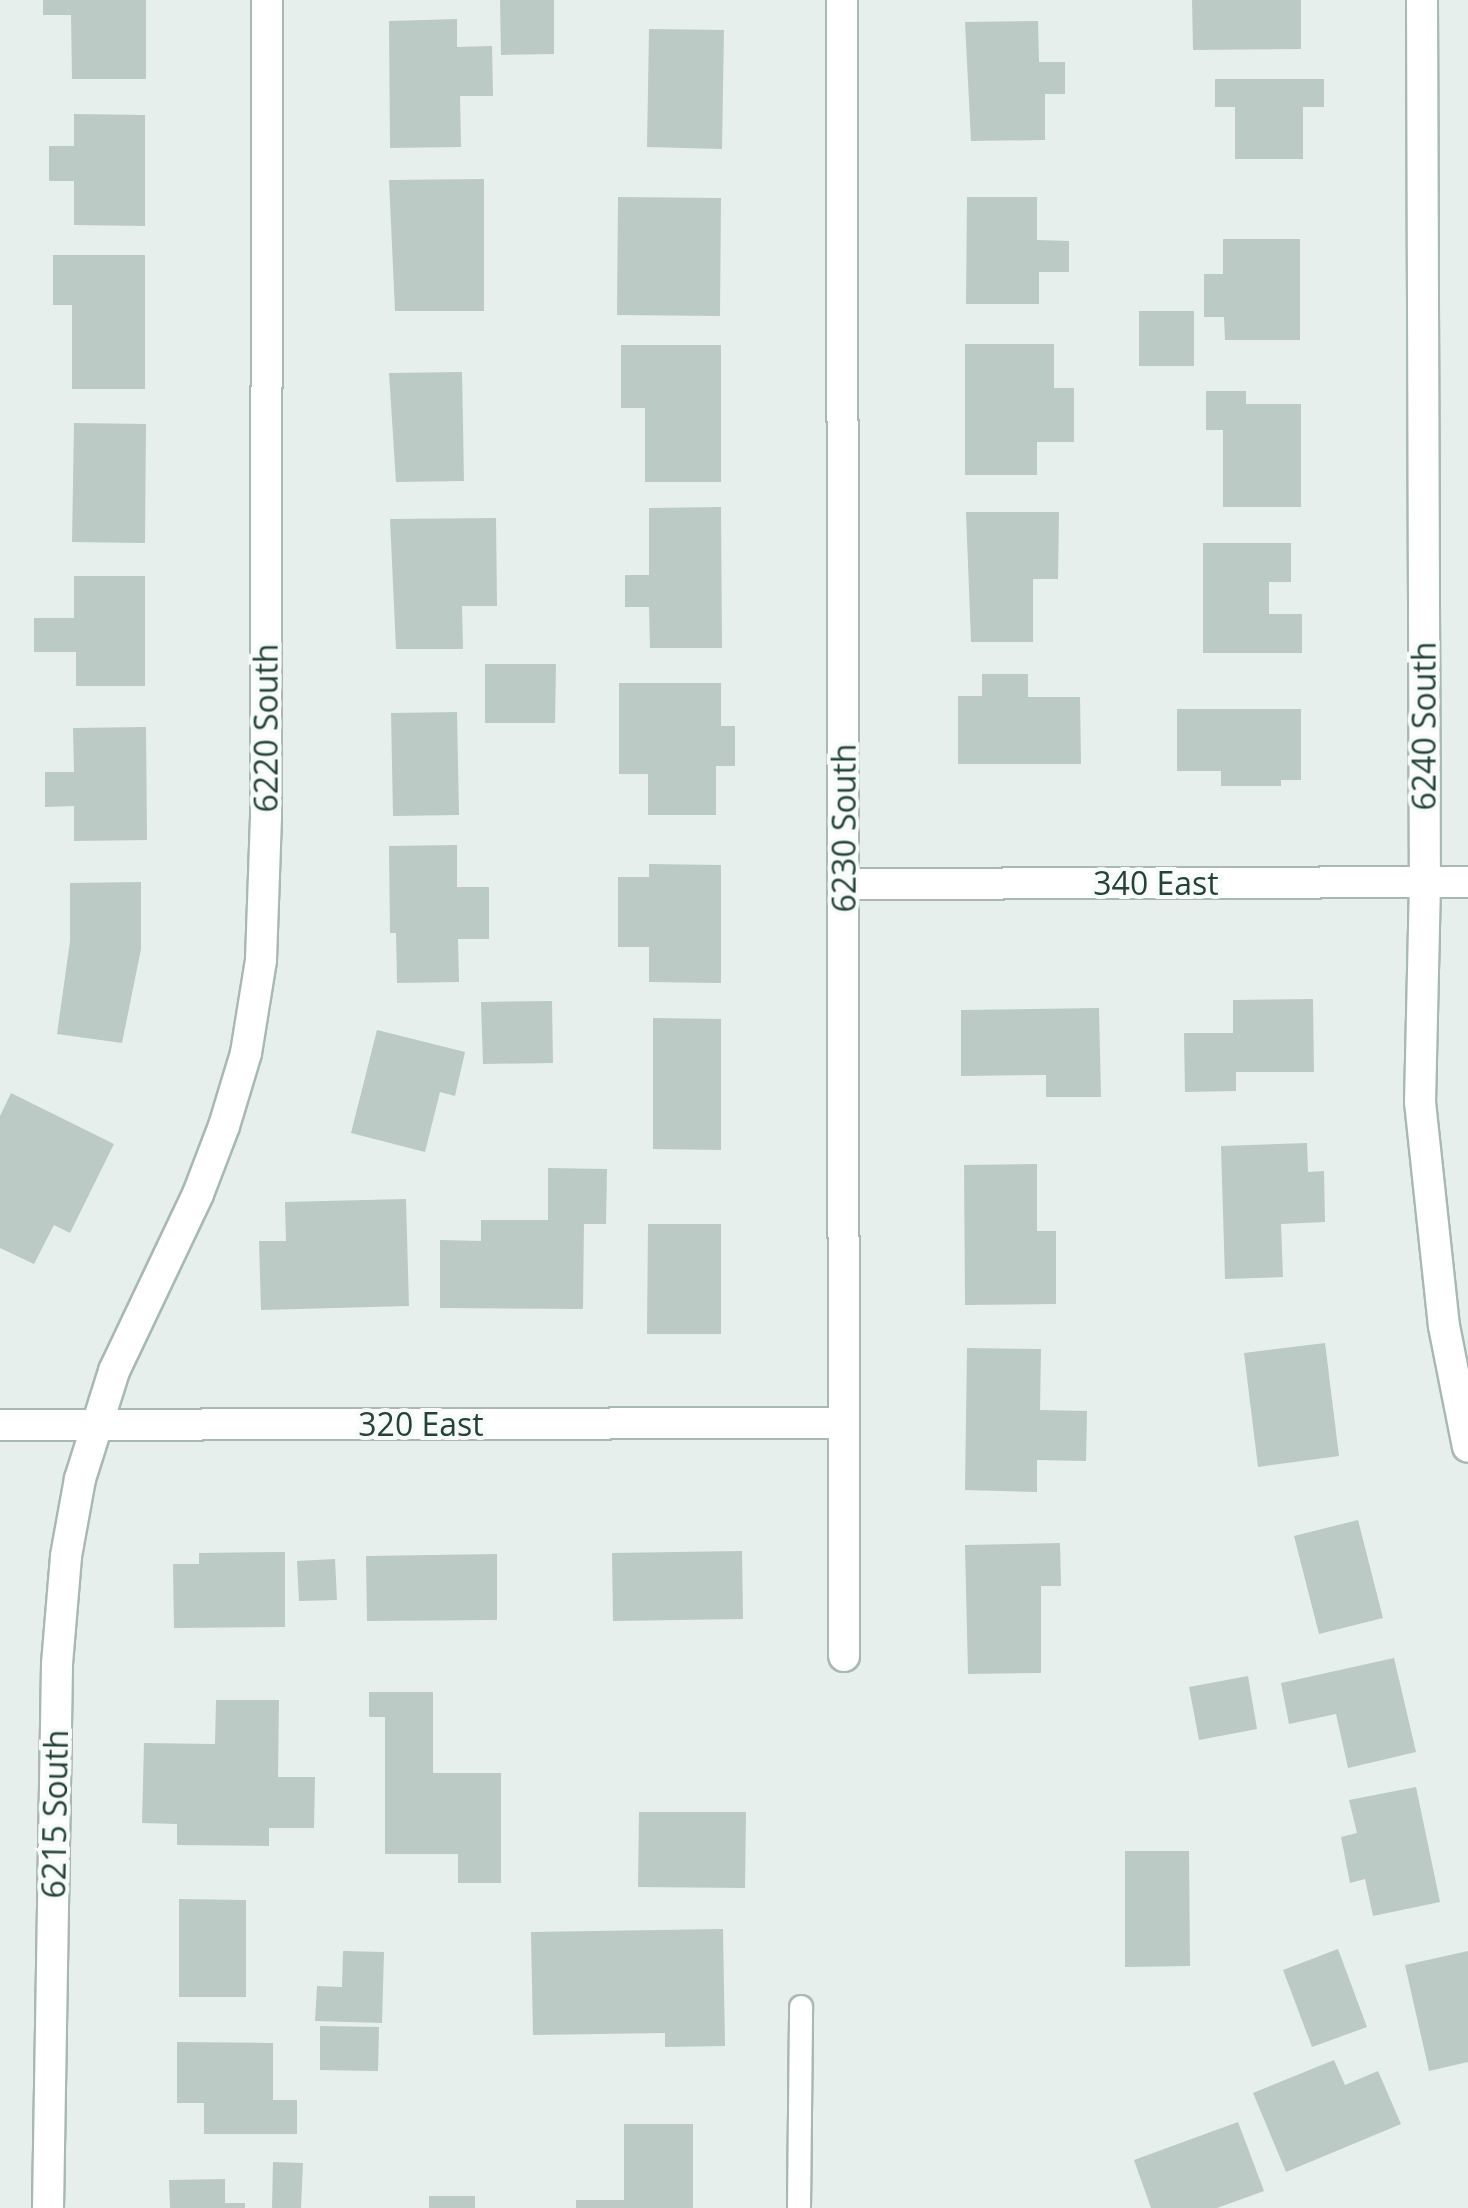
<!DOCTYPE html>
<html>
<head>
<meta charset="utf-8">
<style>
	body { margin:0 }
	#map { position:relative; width:1468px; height:2208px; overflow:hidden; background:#e6efeb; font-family:"Open Sans",sans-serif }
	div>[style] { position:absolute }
	.building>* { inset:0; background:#bbcac4 }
	.roads { filter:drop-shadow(2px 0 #a8b8b2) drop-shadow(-2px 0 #a8b8b2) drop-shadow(0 2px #a8b8b2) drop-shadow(0 -2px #a8b8b2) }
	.lane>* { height:22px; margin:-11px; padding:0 11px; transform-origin:11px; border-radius:11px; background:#fff }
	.street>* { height:30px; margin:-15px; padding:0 15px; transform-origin:15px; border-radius:15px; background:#fff }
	span { translate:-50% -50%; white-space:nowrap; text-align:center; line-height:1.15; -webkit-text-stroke:8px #f7fbf9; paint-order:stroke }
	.street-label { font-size:32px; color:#24423a }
</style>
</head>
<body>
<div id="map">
	<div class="building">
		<i style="clip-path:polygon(43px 0,146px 0,146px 79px,72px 79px,71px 15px,43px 15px)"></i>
		<i style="clip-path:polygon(500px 0,554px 0,554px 54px,501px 55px)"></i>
		<i style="clip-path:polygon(1192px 0,1301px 0,1301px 49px,1193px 50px)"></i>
		<i style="clip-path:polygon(457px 19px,457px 47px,492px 46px,493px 96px,460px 96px,461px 147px,390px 148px,389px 21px)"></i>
		<i style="clip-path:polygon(1038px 21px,1039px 62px,1065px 62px,1065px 94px,1045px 94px,1045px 140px,971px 141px,965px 22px)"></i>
		<i style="clip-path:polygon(649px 29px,724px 30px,722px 149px,647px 147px)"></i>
		<i style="clip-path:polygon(1215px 79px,1324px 79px,1324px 107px,1303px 107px,1303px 159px,1235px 159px,1235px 107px,1215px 107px)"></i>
		<i style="clip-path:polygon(74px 114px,145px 115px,145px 226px,74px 225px,74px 181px,49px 181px,49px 146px,74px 146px)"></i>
		<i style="clip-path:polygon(484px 179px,484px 311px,395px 311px,389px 180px)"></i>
		<i style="clip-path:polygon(618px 197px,721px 198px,720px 316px,617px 315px)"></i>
		<i style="clip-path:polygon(967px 197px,1037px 197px,1037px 240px,1069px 241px,1069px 272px,1039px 272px,1039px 304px,966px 304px)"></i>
		<i style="clip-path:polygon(1223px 239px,1300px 239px,1300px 340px,1225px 340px,1224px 317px,1204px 317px,1204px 274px,1223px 274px)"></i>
		<i style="clip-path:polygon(53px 255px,145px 255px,145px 389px,72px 389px,72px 305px,53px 305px)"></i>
		<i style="clip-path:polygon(1139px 311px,1194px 311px,1194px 366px,1139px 366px)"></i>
		<i style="clip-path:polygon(965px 344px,1054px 344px,1054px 388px,1074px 388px,1074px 442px,1037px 442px,1037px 475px,965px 475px)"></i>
		<i style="clip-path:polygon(621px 345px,721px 345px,721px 482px,645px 482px,645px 408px,621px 408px)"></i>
		<i style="clip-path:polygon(462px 372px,464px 481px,396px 482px,389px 373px)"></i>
		<i style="clip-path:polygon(1206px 391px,1246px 391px,1246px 404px,1301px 404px,1301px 507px,1223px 507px,1223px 430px,1206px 430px)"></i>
		<i style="clip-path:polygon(74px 423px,146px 424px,145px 543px,72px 542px)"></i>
		<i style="clip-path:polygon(721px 507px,722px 648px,650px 648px,649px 607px,625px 607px,625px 575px,649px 575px,649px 508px)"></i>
		<i style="clip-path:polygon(966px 512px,1059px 512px,1058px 579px,1033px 579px,1033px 642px,971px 642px)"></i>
		<i style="clip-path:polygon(496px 518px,497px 606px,462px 606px,463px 649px,396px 649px,390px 519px)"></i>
		<i style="clip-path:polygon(1203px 543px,1291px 543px,1291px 582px,1269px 582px,1269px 614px,1302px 614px,1302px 653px,1203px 653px)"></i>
		<i style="clip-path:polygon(74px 576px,145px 576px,145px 686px,76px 686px,76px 652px,34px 652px,34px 618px,74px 618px)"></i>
		<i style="clip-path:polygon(485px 664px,556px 664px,555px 723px,485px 723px)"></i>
		<i style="clip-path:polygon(982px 674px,1028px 674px,1028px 697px,1080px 697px,1081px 764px,958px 764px,958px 696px,982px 696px)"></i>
		<i style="clip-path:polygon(619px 683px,721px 683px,721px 726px,735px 726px,735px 766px,716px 766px,716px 815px,648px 815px,648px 774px,619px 774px)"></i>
		<i style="clip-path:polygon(1177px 709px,1301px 709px,1301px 780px,1281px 780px,1281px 786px,1221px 786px,1221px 771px,1177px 771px)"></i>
		<i style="clip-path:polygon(457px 712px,459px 815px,393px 816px,391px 713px)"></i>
		<i style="clip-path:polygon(146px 727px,147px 840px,74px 841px,74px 806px,45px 807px,45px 772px,74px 772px,73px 728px)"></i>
		<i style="clip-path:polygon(457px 845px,457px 887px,489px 887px,489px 939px,458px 939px,459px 982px,397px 983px,396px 933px,390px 933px,389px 846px)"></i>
		<i style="clip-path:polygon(649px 864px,721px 865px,721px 983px,649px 982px,649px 947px,618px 947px,618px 877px,649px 877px)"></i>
		<i style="clip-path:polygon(141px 882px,141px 949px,122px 1043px,57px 1034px,70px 941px,70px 883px)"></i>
		<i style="clip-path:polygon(1313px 999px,1314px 1072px,1236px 1072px,1236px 1091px,1185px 1092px,1184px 1033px,1233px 1033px,1233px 1000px)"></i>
		<i style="clip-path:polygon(552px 1001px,553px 1063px,483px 1064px,481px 1002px)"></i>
		<i style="clip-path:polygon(1099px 1008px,1101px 1097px,1046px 1097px,1046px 1075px,961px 1076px,961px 1010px)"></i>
		<i style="clip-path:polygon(653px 1018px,721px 1019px,721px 1150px,653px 1149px)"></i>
		<i style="clip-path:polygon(377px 1030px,465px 1052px,455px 1096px,440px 1092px,425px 1152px,351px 1133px)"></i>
		<i style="clip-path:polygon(11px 1093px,114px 1144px,70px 1233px,54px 1225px,34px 1264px,0 1248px,0 1116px)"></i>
		<i style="clip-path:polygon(1307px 1143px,1308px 1172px,1324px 1171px,1325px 1222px,1281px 1224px,1283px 1277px,1225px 1279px,1221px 1146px)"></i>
		<i style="clip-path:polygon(1037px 1164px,1037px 1231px,1056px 1231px,1056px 1304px,965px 1305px,964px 1165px)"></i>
		<i style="clip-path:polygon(548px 1168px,607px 1169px,606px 1224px,584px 1224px,583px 1309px,440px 1308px,440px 1240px,481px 1241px,481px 1220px,548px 1220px)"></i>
		<i style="clip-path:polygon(406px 1199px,409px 1306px,261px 1310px,259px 1241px,286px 1241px,285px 1202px)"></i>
		<i style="clip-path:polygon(648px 1224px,721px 1224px,721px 1334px,647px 1334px)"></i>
		<i style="clip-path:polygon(1325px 1343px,1339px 1456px,1258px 1467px,1244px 1353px)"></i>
		<i style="clip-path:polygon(967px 1348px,1041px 1349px,1040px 1410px,1087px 1411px,1086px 1461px,1037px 1460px,1037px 1492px,965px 1490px)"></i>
		<i style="clip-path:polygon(1358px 1520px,1383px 1618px,1319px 1634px,1294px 1536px)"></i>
		<i style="clip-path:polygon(1060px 1543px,1061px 1586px,1041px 1586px,1041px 1673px,968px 1674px,965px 1545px)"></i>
		<i style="clip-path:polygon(742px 1551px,743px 1619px,613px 1621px,612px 1553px)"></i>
		<i style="clip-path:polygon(285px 1552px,285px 1627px,174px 1628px,173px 1564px,199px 1564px,199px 1553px)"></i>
		<i style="clip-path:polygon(497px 1554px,497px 1620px,367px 1621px,366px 1556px)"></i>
		<i style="clip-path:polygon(335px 1559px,337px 1600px,299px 1601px,297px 1561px)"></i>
		<i style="clip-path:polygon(1394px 1658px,1416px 1752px,1348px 1768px,1336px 1714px,1289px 1724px,1281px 1683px)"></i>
		<i style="clip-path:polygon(1248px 1676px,1257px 1729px,1199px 1740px,1189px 1687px)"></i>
		<i style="clip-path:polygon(369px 1692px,433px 1692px,433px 1773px,501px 1773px,501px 1883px,458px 1883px,458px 1854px,385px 1854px,385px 1717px,369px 1717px)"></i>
		<i style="clip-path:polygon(216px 1700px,279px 1700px,278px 1777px,315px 1777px,314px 1828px,269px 1828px,269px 1846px,177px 1845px,177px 1824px,142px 1823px,144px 1743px,215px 1744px)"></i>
		<i style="clip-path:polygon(1416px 1787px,1440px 1902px,1373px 1916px,1365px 1879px,1350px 1883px,1341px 1837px,1357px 1833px,1349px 1800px)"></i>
		<i style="clip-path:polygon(639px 1812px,746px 1812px,745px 1888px,638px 1887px)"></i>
		<i style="clip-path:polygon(1125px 1851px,1189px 1851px,1190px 1966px,1125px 1967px)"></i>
		<i style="clip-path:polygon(179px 1899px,246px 1900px,246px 1997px,179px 1997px)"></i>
		<i style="clip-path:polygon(723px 1929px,725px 2046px,665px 2047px,665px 2033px,533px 2035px,531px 1932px)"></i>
		<i style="clip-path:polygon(1338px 1949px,1367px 2027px,1312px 2047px,1283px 1970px)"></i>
		<i style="clip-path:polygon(343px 1951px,384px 1952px,382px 2023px,315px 2021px,317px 1986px,342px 1987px)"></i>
		<i style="clip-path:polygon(1468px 1951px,1468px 2062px,1429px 2071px,1405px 1965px)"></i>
		<i style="clip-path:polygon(320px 2026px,379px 2027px,378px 2071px,320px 2070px)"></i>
		<i style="clip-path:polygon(177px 2042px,273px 2043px,273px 2100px,297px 2100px,297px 2134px,204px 2134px,204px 2103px,177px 2103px)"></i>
		<i style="clip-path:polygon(1334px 2060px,1345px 2085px,1378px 2071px,1401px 2124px,1286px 2172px,1253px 2093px)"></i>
		<i style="clip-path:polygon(1238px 2122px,1264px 2191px,1217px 2208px,1151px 2208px,1134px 2160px)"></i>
		<i style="clip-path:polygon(624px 2124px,693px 2124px,693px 2208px,576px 2208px,576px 2200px,624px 2200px)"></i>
		<i style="clip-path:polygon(273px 2162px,303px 2163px,301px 2208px,272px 2208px)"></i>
		<i style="clip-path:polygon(225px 2179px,225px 2203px,245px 2203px,245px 2208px,170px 2208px,169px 2180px)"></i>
		<i style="clip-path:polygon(429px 2196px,475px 2196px,475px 2208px,429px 2208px)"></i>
	</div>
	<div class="roads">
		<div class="lane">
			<i style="left:799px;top:2208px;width:201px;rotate:-89.4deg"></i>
		</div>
		<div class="street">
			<i style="left:842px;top:0;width:1656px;rotate:89.93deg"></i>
			<i style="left:1422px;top:0;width:883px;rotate:89.81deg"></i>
			<i style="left:1425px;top:883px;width:219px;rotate:91.3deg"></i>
			<i style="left:1420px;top:1102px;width:225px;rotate:83.9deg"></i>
			<i style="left:1444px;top:1326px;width:123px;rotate:78.8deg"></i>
			<i style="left:844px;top:884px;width:624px;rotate:-0.18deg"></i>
			<i style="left:0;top:1425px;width:842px;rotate:-0.14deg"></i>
			<i style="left:48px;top:2208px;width:544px;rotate:-89.05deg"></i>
			<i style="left:57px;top:1664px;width:108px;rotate:-85.2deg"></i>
			<i style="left:66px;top:1556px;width:78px;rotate:-79.7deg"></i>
			<i style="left:80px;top:1479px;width:113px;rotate:-72.5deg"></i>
			<i style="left:114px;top:1371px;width:196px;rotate:-64.6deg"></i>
			<i style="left:198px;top:1194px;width:73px;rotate:-69.1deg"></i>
			<i style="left:224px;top:1126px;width:76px;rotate:-73.2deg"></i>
			<i style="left:246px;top:1053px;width:94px;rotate:-80.8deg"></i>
			<i style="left:261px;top:960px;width:142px;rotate:-88deg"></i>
			<i style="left:266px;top:818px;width:818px;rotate:-89.93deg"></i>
		</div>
	</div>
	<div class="street-label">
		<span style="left:1424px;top:726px;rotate:-90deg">6240 South</span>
		<span style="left:266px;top:728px;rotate:-90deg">6220 South</span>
		<span style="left:844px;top:828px;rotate:-90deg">6230 South</span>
		<span style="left:1156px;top:883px">340 East</span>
		<span style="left:421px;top:1424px">320 East</span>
		<span style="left:55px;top:1814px;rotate:-89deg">6215 South</span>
	</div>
</div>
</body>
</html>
